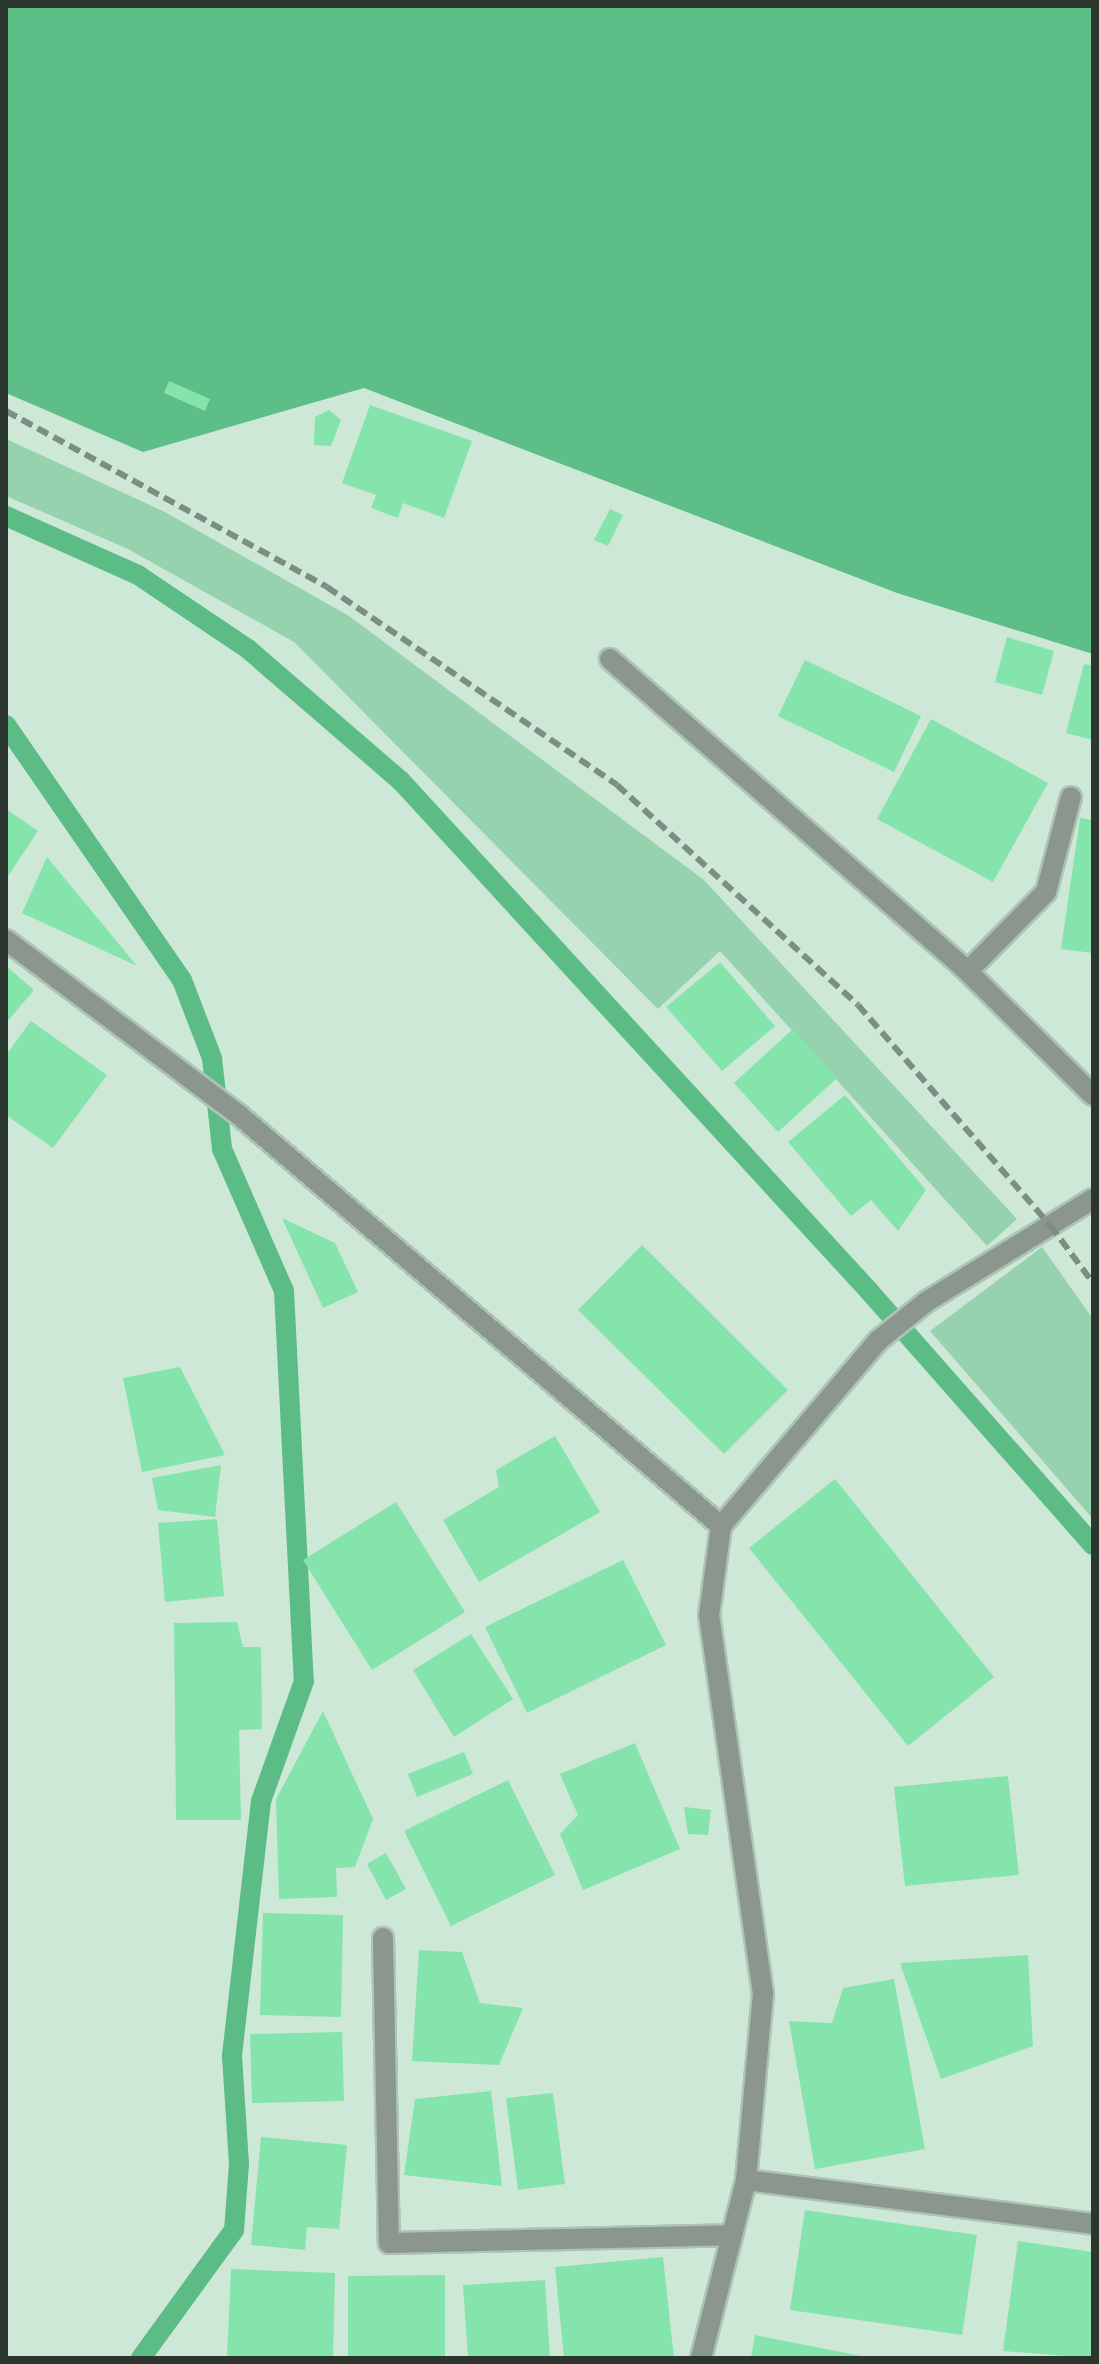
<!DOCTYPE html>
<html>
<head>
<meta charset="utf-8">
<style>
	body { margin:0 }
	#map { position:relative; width:1099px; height:2364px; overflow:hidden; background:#cde8d6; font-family:"Times New Roman",serif }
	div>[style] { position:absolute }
	.green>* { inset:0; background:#96d2ad }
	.forest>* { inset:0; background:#5dbe88 }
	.stream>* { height:20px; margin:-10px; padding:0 10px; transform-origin:10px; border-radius:10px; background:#5cbc86 }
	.building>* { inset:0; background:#84e4ac }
	.roads { filter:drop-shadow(2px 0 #adc4b5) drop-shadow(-2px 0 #adc4b5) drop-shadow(0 2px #adc4b5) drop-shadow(0 -2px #adc4b5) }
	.street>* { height:20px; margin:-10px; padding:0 10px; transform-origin:10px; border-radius:10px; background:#8b968f }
	.rail>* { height:6px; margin-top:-3px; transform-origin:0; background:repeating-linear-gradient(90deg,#7b8e81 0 12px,transparent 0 18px) }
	span { translate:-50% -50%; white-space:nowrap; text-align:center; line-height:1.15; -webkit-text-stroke:6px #cde8d6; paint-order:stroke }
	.frame { position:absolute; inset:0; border:8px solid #2b362f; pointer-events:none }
</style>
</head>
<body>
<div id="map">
	<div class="green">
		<i style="clip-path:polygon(6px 439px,163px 511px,349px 616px,704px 880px,1017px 1219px,987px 1246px,720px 951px,658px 1009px,294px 642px,128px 549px,6px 496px)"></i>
		<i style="clip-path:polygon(1042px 1247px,1093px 1319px,1093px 1519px,930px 1331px)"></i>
	</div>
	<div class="forest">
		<i style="clip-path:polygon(6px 6px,1093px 6px,1093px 654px,897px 593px,364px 388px,143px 452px,6px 393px)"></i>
	</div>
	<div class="stream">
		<i style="left:6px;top:516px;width:145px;rotate:24.1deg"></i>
		<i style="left:138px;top:575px;width:133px;rotate:33.9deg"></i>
		<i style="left:248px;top:649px;width:201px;rotate:40.8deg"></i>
		<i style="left:400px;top:780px;width:694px;rotate:47.45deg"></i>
		<i style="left:869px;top:1291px;width:339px;rotate:48.6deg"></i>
		<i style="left:6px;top:725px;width:310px;rotate:55.4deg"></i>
		<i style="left:182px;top:980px;width:84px;rotate:69deg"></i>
		<i style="left:212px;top:1058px;width:92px;rotate:83.7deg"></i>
		<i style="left:222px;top:1149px;width:155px;rotate:66.4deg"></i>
		<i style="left:284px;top:1291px;width:391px;rotate:87.1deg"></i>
		<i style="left:304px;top:1681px;width:127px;rotate:109.7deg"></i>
		<i style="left:261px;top:1801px;width:257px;rotate:96.5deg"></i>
		<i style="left:232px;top:2056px;width:108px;rotate:86.3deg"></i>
		<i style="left:239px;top:2164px;width:66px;rotate:94.3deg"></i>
		<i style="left:234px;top:2230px;width:158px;rotate:126deg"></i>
	</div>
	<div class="building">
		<i style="clip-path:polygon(169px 381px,210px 399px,205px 411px,164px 393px)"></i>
		<i style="clip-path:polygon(370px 405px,472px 441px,444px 518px,403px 503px,398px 518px,371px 508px,376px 495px,342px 483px)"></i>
		<i style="clip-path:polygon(329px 410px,341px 420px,331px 446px,314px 445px,315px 417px)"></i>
		<i style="clip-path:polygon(610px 509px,623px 515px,608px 546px,594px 540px)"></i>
		<i style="clip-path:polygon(1007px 637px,1054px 651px,1042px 695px,995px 682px)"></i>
		<i style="clip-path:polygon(805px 660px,921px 716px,894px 772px,778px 716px)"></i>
		<i style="clip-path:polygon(1084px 664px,1093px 666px,1093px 740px,1066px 733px)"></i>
		<i style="clip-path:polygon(931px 719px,1048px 783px,993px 882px,877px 819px)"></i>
		<i style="clip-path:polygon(6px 809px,38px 831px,6px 879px)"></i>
		<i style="clip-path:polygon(1080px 818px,1093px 820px,1093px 953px,1061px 949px)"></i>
		<i style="clip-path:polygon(47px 857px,137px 966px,22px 913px)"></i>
		<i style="clip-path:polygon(720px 962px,775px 1026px,722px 1071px,666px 1007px)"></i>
		<i style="clip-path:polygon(6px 966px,34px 990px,6px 1023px)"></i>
		<i style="clip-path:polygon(31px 1021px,107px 1075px,53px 1148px,6px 1115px,6px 1055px)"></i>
		<i style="clip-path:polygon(793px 1029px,837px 1078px,778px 1132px,734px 1083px)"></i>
		<i style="clip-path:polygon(845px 1095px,926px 1190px,898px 1231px,871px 1200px,851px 1216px,788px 1142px)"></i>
		<i style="clip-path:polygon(282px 1218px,335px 1243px,358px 1292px,323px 1308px)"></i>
		<i style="clip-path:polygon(642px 1245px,788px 1390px,724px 1454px,578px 1310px)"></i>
		<i style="clip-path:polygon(180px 1367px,225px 1455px,142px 1472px,123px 1378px)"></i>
		<i style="clip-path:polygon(555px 1436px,600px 1512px,479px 1582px,443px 1520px,499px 1487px,496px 1470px)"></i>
		<i style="clip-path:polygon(221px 1465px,215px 1517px,158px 1510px,152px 1478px)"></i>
		<i style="clip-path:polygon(835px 1479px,994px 1677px,908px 1746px,749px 1548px)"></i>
		<i style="clip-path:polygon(396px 1502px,465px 1612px,372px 1670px,303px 1560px)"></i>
		<i style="clip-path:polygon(217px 1519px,224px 1596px,165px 1602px,158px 1523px)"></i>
		<i style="clip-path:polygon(623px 1560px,666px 1645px,527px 1713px,485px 1627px)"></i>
		<i style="clip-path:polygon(237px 1622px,243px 1647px,261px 1647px,262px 1729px,239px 1730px,241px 1820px,176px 1820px,174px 1623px)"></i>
		<i style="clip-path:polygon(471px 1634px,513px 1699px,454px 1737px,413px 1670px)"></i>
		<i style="clip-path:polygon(323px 1711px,373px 1819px,355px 1867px,336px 1868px,337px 1897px,279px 1899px,276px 1799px)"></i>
		<i style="clip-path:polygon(635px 1743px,680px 1849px,583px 1890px,560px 1834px,578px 1815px,560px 1774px)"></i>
		<i style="clip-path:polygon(464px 1752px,473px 1774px,417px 1797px,408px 1774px)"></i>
		<i style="clip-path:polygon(1008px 1776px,1019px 1875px,905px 1886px,894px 1787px)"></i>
		<i style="clip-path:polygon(508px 1780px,555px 1875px,451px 1926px,404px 1831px)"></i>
		<i style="clip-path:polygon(684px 1807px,711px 1810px,708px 1835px,688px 1834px)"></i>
		<i style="clip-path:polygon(386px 1853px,406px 1889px,386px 1900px,367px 1864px)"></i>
		<i style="clip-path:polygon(263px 1913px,343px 1915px,341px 2017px,260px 2015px)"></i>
		<i style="clip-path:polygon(419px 1950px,462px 1952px,480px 2003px,523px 2008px,499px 2065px,412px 2061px)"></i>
		<i style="clip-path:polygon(1028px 1955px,1033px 2046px,941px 2079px,900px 1963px)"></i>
		<i style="clip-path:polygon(894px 1979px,925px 2149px,815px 2169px,789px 2021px,832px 2023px,843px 1988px)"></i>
		<i style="clip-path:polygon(342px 2032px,344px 2101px,252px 2103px,250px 2034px)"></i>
		<i style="clip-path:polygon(491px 2091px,502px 2186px,404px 2175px,415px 2099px)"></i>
		<i style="clip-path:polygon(553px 2093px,565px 2184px,518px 2190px,506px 2098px)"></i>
		<i style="clip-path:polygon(261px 2137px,347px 2145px,339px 2229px,307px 2227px,305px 2250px,251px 2245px)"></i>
		<i style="clip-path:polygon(805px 2210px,977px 2235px,962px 2335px,790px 2310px)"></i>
		<i style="clip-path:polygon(1018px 2241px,1093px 2252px,1093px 2358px,1003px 2351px)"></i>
		<i style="clip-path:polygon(663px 2257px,674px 2358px,564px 2358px,555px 2267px)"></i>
		<i style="clip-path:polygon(231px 2269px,335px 2273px,333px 2358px,227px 2358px)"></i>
		<i style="clip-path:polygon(445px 2275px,445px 2358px,348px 2358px,348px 2276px)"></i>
		<i style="clip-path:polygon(545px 2280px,550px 2358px,468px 2358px,463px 2285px)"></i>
		<i style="clip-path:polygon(755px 2335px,866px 2357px,866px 2358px,751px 2358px)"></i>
	</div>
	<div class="roads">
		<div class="street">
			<i style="left:610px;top:659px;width:467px;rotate:41.1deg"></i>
			<i style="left:962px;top:966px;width:184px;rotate:44.6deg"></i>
			<i style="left:6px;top:940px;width:291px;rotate:36.9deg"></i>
			<i style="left:239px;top:1115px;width:633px;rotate:40.45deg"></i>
			<i style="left:968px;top:971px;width:111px;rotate:-45.4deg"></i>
			<i style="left:1046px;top:892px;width:98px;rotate:-75.3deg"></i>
			<i style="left:383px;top:1938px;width:305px;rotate:88.9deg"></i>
			<i style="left:389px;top:2243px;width:343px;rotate:-1.3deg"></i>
			<i style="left:746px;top:2180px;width:350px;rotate:7.2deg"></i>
			<i style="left:701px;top:2358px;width:184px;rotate:-75.8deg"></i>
			<i style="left:746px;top:2180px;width:187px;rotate:-84.8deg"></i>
			<i style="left:763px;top:1994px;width:382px;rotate:-98.1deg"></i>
			<i style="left:709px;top:1616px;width:91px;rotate:-82.4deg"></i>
			<i style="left:721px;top:1526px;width:244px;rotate:-49.7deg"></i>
			<i style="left:879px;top:1340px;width:60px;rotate:-39deg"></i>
			<i style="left:926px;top:1302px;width:196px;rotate:-31.7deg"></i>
		</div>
	</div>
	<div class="rail">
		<i style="left:6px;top:411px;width:366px;rotate:28.7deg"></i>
		<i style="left:327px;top:587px;width:351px;rotate:34.3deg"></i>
		<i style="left:617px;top:785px;width:326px;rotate:42.4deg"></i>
		<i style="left:858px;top:1005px;width:292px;rotate:48.9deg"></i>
		<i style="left:1050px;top:1225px;width:72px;rotate:53.4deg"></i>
	</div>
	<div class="frame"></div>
</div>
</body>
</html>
